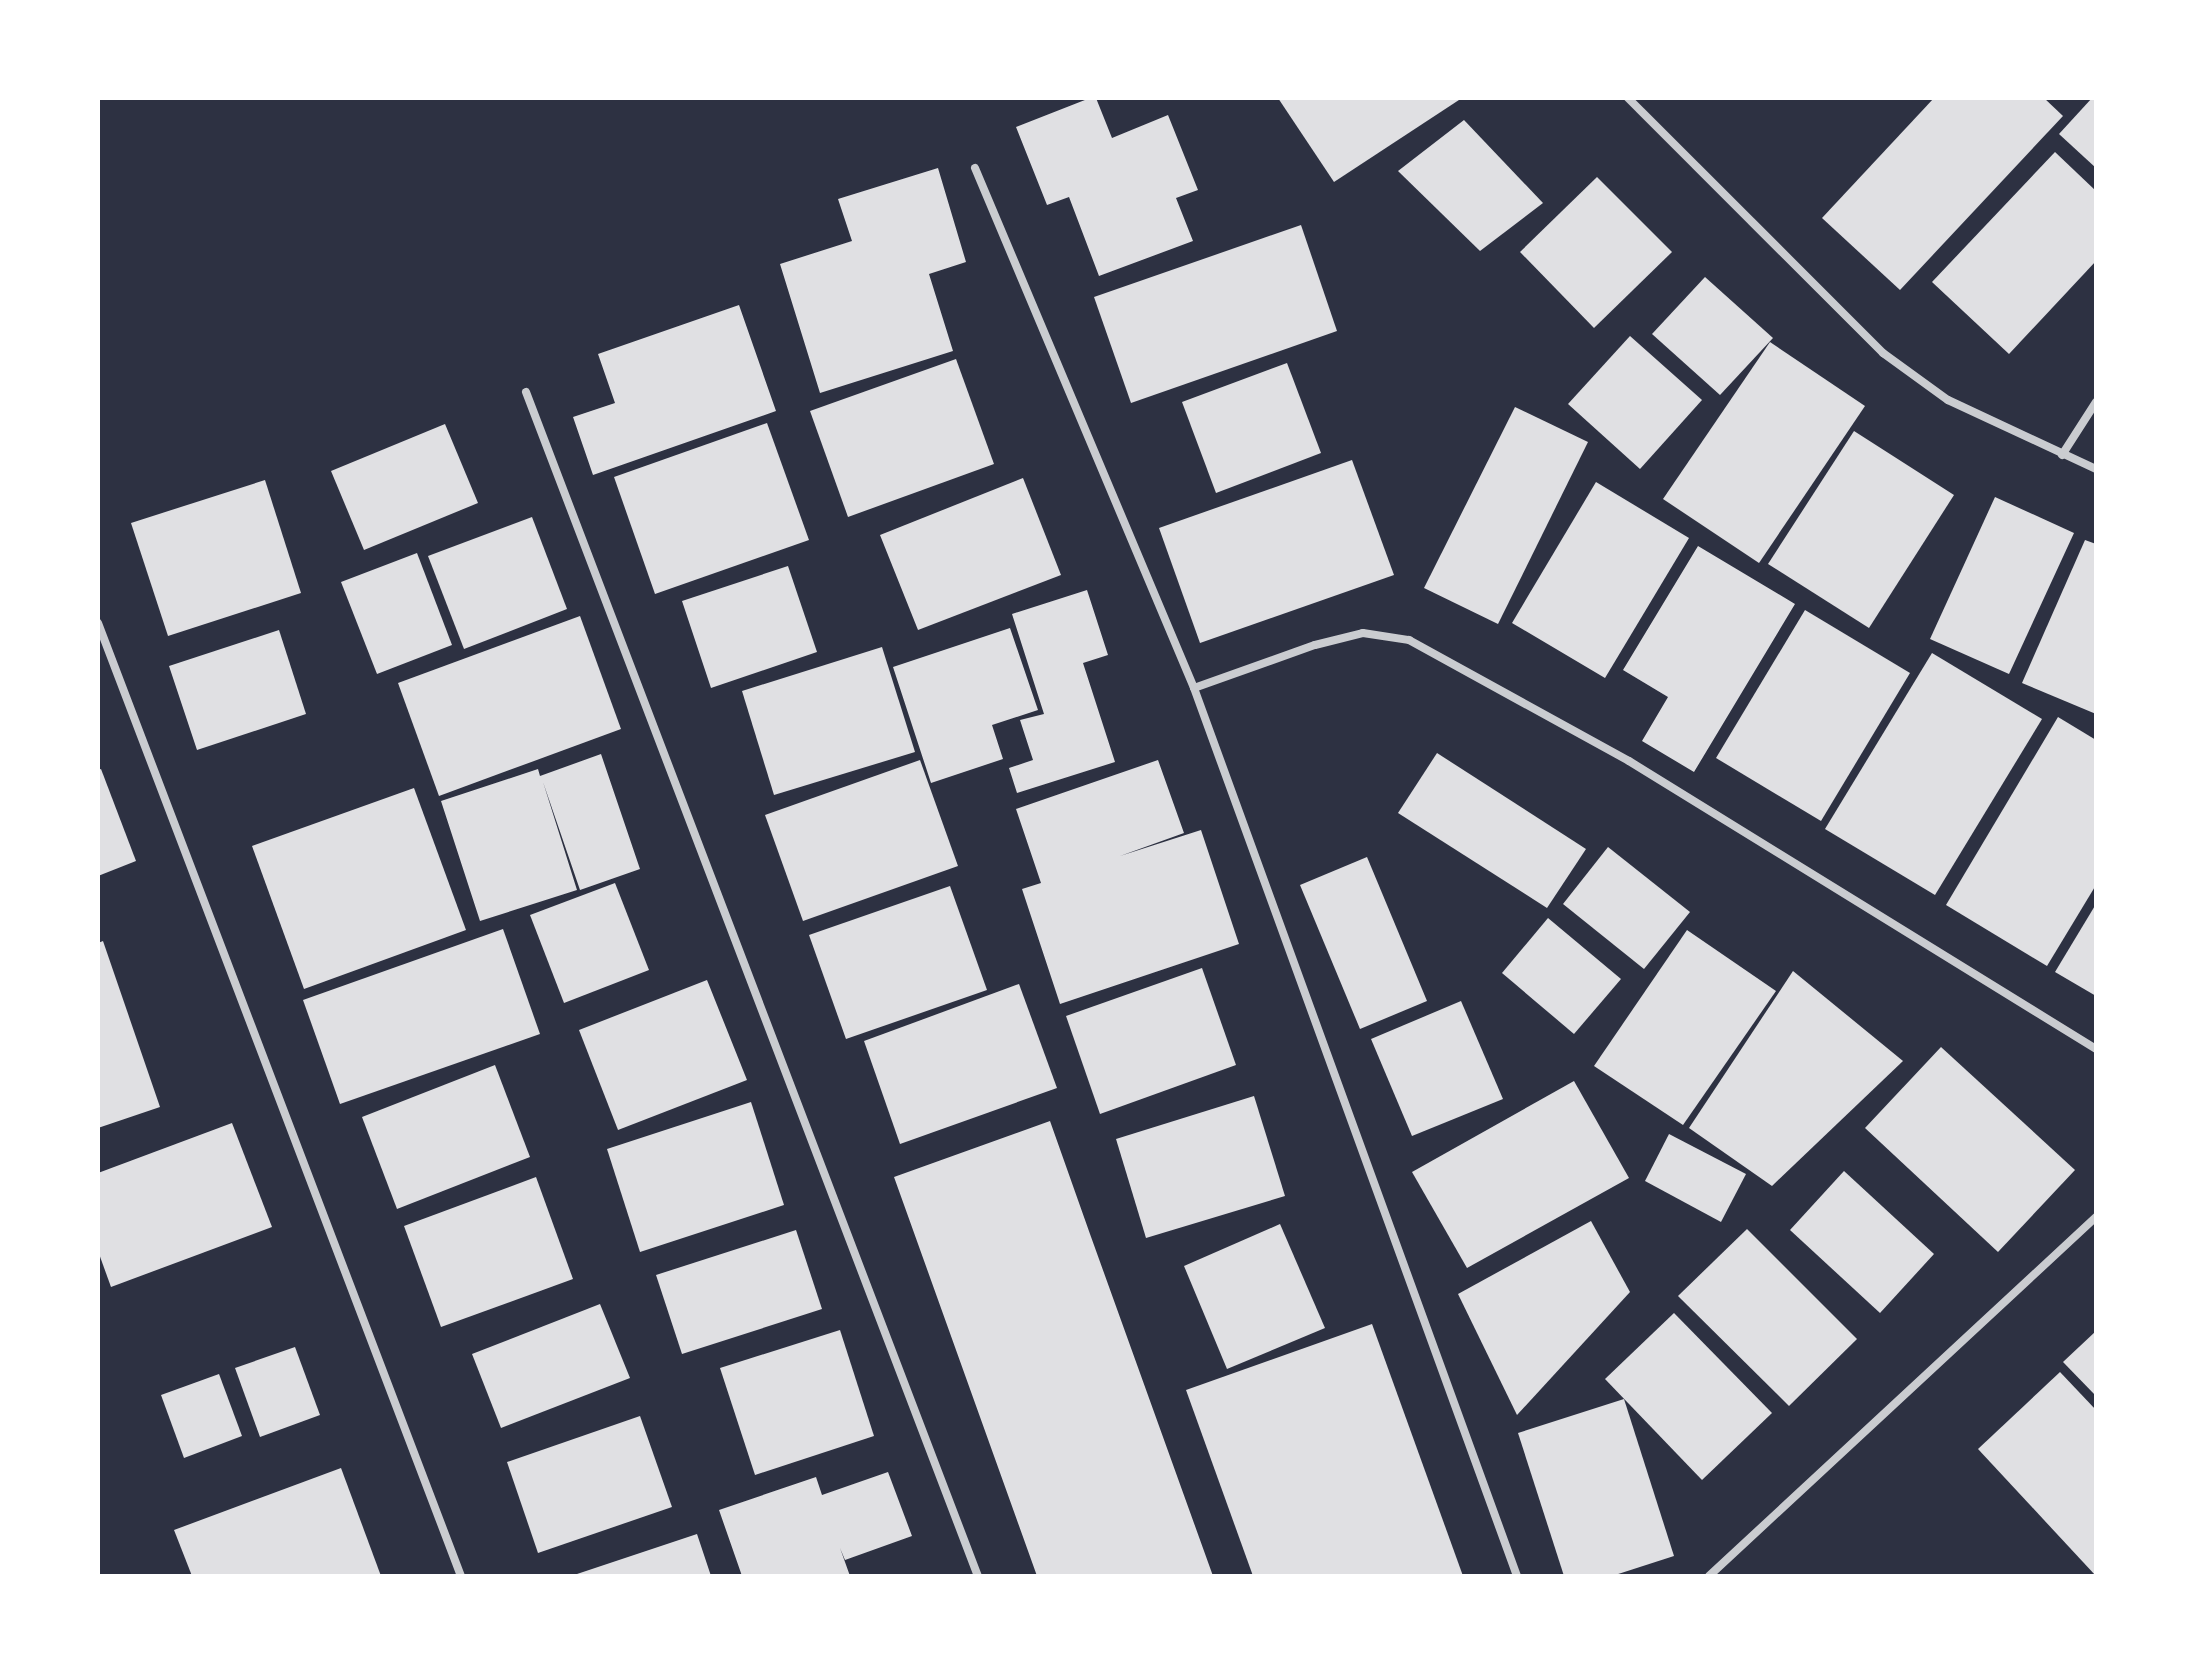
<!DOCTYPE html>
<html>
<head>
<meta charset="utf-8">
<style>
	body { margin:0 }
	#map { position:relative; width:2194px; height:1674px; overflow:hidden; background:#2d3142; font-family:Poppins,sans-serif }
	div>[style] { position:absolute }
	.building>* { inset:0; background:#e0e0e3 }
	.minor>* { height:8px; margin:-4px; padding:0 4px; transform-origin:4px; border-radius:4px; background:#caccd0 }
	span { translate:-50% -50%; white-space:nowrap; text-align:center; line-height:1.15; -webkit-text-stroke:7px #fff; paint-order:stroke }
	.frame { position:absolute; inset:0; border:100px solid #fff; pointer-events:none }
</style>
</head>
<body>
<div id="map">
	<div class="building">
		<i style="clip-path:polygon(1090px 98px,1096px 98px,1112px 138px,1168px 115px,1198px 190px,1176px 198px,1193px 241px,1099px 276px,1069px 197px,1047px 205px,1016px 127px)"></i>
		<i style="clip-path:polygon(1278px 98px,1462px 98px,1334px 182px)"></i>
		<i style="clip-path:polygon(1934px 98px,2044px 98px,2063px 116px,1900px 290px,1822px 218px)"></i>
		<i style="clip-path:polygon(2092px 98px,2096px 98px,2096px 168px,2059px 134px)"></i>
		<i style="clip-path:polygon(1464px 120px,1543px 203px,1480px 251px,1398px 171px)"></i>
		<i style="clip-path:polygon(2055px 152px,2096px 191px,2096px 261px,2009px 354px,1932px 282px)"></i>
		<i style="clip-path:polygon(938px 168px,966px 262px,929px 274px,953px 351px,820px 393px,780px 264px,852px 241px,838px 199px)"></i>
		<i style="clip-path:polygon(1597px 177px,1672px 252px,1594px 328px,1520px 252px)"></i>
		<i style="clip-path:polygon(1301px 225px,1337px 331px,1131px 403px,1094px 297px)"></i>
		<i style="clip-path:polygon(1705px 277px,1773px 338px,1720px 395px,1652px 334px)"></i>
		<i style="clip-path:polygon(739px 305px,776px 411px,593px 475px,573px 417px,615px 403px,598px 354px)"></i>
		<i style="clip-path:polygon(1630px 336px,1702px 400px,1640px 469px,1568px 404px)"></i>
		<i style="clip-path:polygon(1770px 342px,1865px 406px,1759px 563px,1663px 499px)"></i>
		<i style="clip-path:polygon(956px 359px,994px 464px,848px 517px,810px 411px)"></i>
		<i style="clip-path:polygon(1287px 363px,1321px 453px,1216px 493px,1182px 402px)"></i>
		<i style="clip-path:polygon(1515px 407px,1588px 442px,1498px 624px,1424px 588px)"></i>
		<i style="clip-path:polygon(767px 423px,809px 540px,655px 594px,614px 477px)"></i>
		<i style="clip-path:polygon(445px 424px,478px 503px,364px 550px,331px 471px)"></i>
		<i style="clip-path:polygon(1854px 431px,1954px 495px,1869px 628px,1768px 564px)"></i>
		<i style="clip-path:polygon(1352px 460px,1394px 575px,1200px 643px,1159px 528px)"></i>
		<i style="clip-path:polygon(1023px 478px,1061px 575px,918px 630px,880px 535px)"></i>
		<i style="clip-path:polygon(265px 480px,301px 593px,168px 636px,131px 523px)"></i>
		<i style="clip-path:polygon(1596px 482px,1689px 538px,1605px 678px,1512px 623px)"></i>
		<i style="clip-path:polygon(1995px 497px,2074px 533px,2009px 674px,1930px 639px)"></i>
		<i style="clip-path:polygon(532px 517px,567px 609px,464px 649px,428px 556px)"></i>
		<i style="clip-path:polygon(2085px 540px,2096px 544px,2096px 714px,2022px 683px)"></i>
		<i style="clip-path:polygon(1698px 546px,1795px 604px,1694px 772px,1642px 741px,1668px 697px,1623px 670px)"></i>
		<i style="clip-path:polygon(417px 553px,452px 645px,377px 674px,341px 582px)"></i>
		<i style="clip-path:polygon(788px 566px,817px 652px,711px 688px,682px 601px)"></i>
		<i style="clip-path:polygon(1087px 590px,1108px 655px,1083px 663px,1115px 762px,1017px 793px,1009px 768px,1033px 760px,1020px 720px,1044px 714px,1012px 614px)"></i>
		<i style="clip-path:polygon(1805px 610px,1910px 673px,1821px 821px,1716px 758px)"></i>
		<i style="clip-path:polygon(580px 616px,621px 729px,439px 796px,398px 683px)"></i>
		<i style="clip-path:polygon(1010px 628px,1038px 710px,992px 725px,1003px 759px,931px 783px,893px 667px)"></i>
		<i style="clip-path:polygon(279px 630px,306px 714px,197px 750px,169px 666px)"></i>
		<i style="clip-path:polygon(882px 647px,915px 752px,774px 795px,742px 691px)"></i>
		<i style="clip-path:polygon(1932px 653px,2042px 719px,1935px 895px,1825px 829px)"></i>
		<i style="clip-path:polygon(2058px 717px,2096px 740px,2096px 885px,2047px 966px,1946px 905px)"></i>
		<i style="clip-path:polygon(1437px 753px,1586px 849px,1547px 908px,1398px 813px)"></i>
		<i style="clip-path:polygon(601px 754px,640px 869px,580px 890px,543px 782px,577px 890px,480px 921px,441px 801px,538px 769px,540px 776px)"></i>
		<i style="clip-path:polygon(920px 760px,958px 866px,803px 921px,765px 815px)"></i>
		<i style="clip-path:polygon(1158px 760px,1184px 833px,1120px 856px,1201px 830px,1239px 944px,1060px 1004px,1022px 889px,1041px 883px,1016px 809px)"></i>
		<i style="clip-path:polygon(101px 769px,136px 861px,98px 876px,98px 770px)"></i>
		<i style="clip-path:polygon(414px 788px,466px 930px,304px 989px,252px 846px)"></i>
		<i style="clip-path:polygon(1608px 847px,1690px 912px,1644px 969px,1563px 904px)"></i>
		<i style="clip-path:polygon(1367px 857px,1427px 1001px,1360px 1029px,1300px 885px)"></i>
		<i style="clip-path:polygon(615px 883px,649px 970px,564px 1003px,530px 915px)"></i>
		<i style="clip-path:polygon(950px 886px,987px 990px,846px 1039px,809px 935px)"></i>
		<i style="clip-path:polygon(2096px 904px,2096px 996px,2055px 972px)"></i>
		<i style="clip-path:polygon(1548px 918px,1621px 979px,1574px 1034px,1502px 973px)"></i>
		<i style="clip-path:polygon(503px 929px,540px 1034px,340px 1104px,303px 1000px)"></i>
		<i style="clip-path:polygon(1687px 930px,1776px 991px,1683px 1125px,1594px 1066px)"></i>
		<i style="clip-path:polygon(103px 941px,160px 1107px,98px 1128px,98px 943px)"></i>
		<i style="clip-path:polygon(1202px 968px,1236px 1065px,1100px 1114px,1066px 1016px)"></i>
		<i style="clip-path:polygon(1793px 971px,1903px 1061px,1772px 1186px,1689px 1128px)"></i>
		<i style="clip-path:polygon(707px 980px,747px 1080px,618px 1130px,579px 1030px)"></i>
		<i style="clip-path:polygon(1019px 984px,1057px 1088px,900px 1144px,864px 1041px)"></i>
		<i style="clip-path:polygon(1461px 1001px,1503px 1099px,1412px 1136px,1371px 1039px)"></i>
		<i style="clip-path:polygon(1941px 1047px,2075px 1170px,1998px 1252px,1865px 1128px)"></i>
		<i style="clip-path:polygon(495px 1065px,530px 1157px,397px 1209px,362px 1117px)"></i>
		<i style="clip-path:polygon(1574px 1081px,1629px 1178px,1467px 1268px,1412px 1172px)"></i>
		<i style="clip-path:polygon(1254px 1096px,1285px 1196px,1146px 1238px,1116px 1139px)"></i>
		<i style="clip-path:polygon(751px 1102px,784px 1205px,640px 1252px,607px 1149px)"></i>
		<i style="clip-path:polygon(1050px 1121px,1090px 1234px,1213px 1576px,1037px 1576px,894px 1177px)"></i>
		<i style="clip-path:polygon(232px 1123px,272px 1227px,111px 1287px,98px 1251px,98px 1173px)"></i>
		<i style="clip-path:polygon(1669px 1134px,1746px 1174px,1721px 1222px,1645px 1181px)"></i>
		<i style="clip-path:polygon(1844px 1171px,1934px 1254px,1880px 1313px,1790px 1230px)"></i>
		<i style="clip-path:polygon(536px 1177px,573px 1279px,441px 1327px,404px 1226px)"></i>
		<i style="clip-path:polygon(1591px 1221px,1630px 1292px,1517px 1415px,1458px 1294px)"></i>
		<i style="clip-path:polygon(1280px 1224px,1325px 1328px,1227px 1369px,1184px 1266px)"></i>
		<i style="clip-path:polygon(1747px 1229px,1857px 1339px,1789px 1406px,1678px 1296px)"></i>
		<i style="clip-path:polygon(796px 1230px,822px 1309px,682px 1354px,656px 1275px)"></i>
		<i style="clip-path:polygon(600px 1304px,630px 1378px,501px 1428px,472px 1354px)"></i>
		<i style="clip-path:polygon(1674px 1313px,1772px 1413px,1702px 1480px,1605px 1379px)"></i>
		<i style="clip-path:polygon(1372px 1324px,1463px 1576px,1253px 1576px,1186px 1390px)"></i>
		<i style="clip-path:polygon(840px 1330px,874px 1436px,755px 1475px,720px 1368px)"></i>
		<i style="clip-path:polygon(2096px 1331px,2096px 1396px,2063px 1362px)"></i>
		<i style="clip-path:polygon(295px 1347px,320px 1415px,260px 1437px,235px 1368px)"></i>
		<i style="clip-path:polygon(2060px 1372px,2096px 1410px,2096px 1576px,1978px 1449px)"></i>
		<i style="clip-path:polygon(219px 1374px,242px 1436px,184px 1458px,161px 1395px)"></i>
		<i style="clip-path:polygon(1624px 1399px,1674px 1556px,1612px 1576px,1564px 1576px,1518px 1433px)"></i>
		<i style="clip-path:polygon(640px 1416px,672px 1507px,538px 1553px,507px 1462px)"></i>
		<i style="clip-path:polygon(341px 1468px,381px 1576px,192px 1576px,174px 1530px)"></i>
		<i style="clip-path:polygon(888px 1472px,912px 1536px,845px 1560px,840px 1548px,850px 1576px,742px 1576px,719px 1510px,816px 1477px,822px 1495px)"></i>
		<i style="clip-path:polygon(697px 1534px,711px 1576px,574px 1576px,574px 1575px)"></i>
	</div>
	<div class="minor">
		<i style="left:1628px;top:98px;width:361px;rotate:45deg"></i>
		<i style="left:1883px;top:353px;width:80px;rotate:35.9deg"></i>
		<i style="left:1948px;top:400px;width:163px;rotate:25deg"></i>
		<i style="left:975px;top:168px;width:564px;rotate:67.16deg"></i>
		<i style="left:1194px;top:688px;width:945px;rotate:70.01deg"></i>
		<i style="left:526px;top:392px;width:1267px;rotate:69.11deg"></i>
		<i style="left:2062px;top:455px;width:63px;rotate:-57.3deg"></i>
		<i style="left:98px;top:623px;width:1020px;rotate:69.15deg"></i>
		<i style="left:1194px;top:688px;width:128px;rotate:-19.6deg"></i>
		<i style="left:1315px;top:645px;width:49px;rotate:-14deg"></i>
		<i style="left:1363px;top:633px;width:47px;rotate:8.7deg"></i>
		<i style="left:1409px;top:640px;width:251px;rotate:28.8deg"></i>
		<i style="left:1629px;top:761px;width:549px;rotate:31.66deg"></i>
		<i style="left:1709px;top:1576px;width:528px;rotate:-42.85deg"></i>
	</div>
	<div class="frame"></div>
</div>
</body>
</html>
